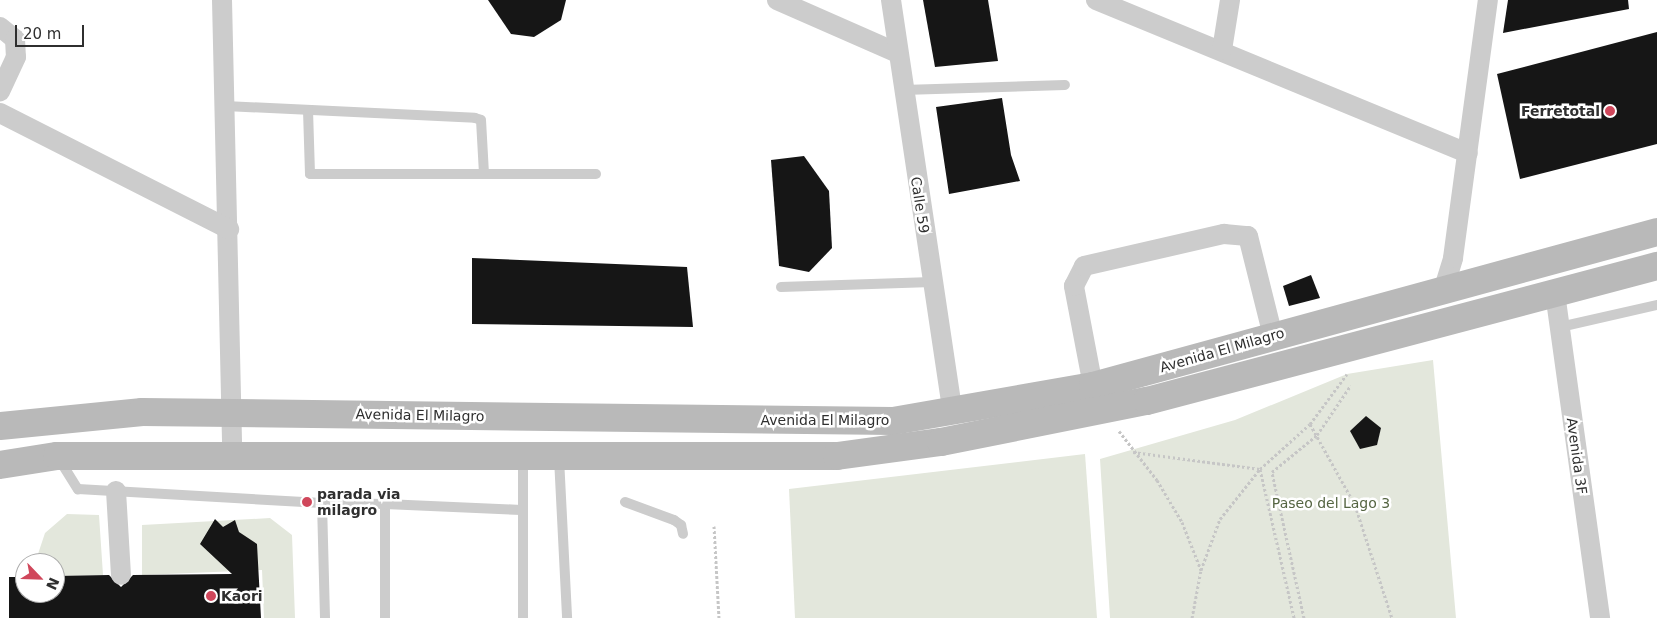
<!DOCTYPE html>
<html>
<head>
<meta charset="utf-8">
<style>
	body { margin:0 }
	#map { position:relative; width:1657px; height:618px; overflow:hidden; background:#fff; font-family:"DejaVu Sans",sans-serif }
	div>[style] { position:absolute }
	.green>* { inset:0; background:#e3e7dc }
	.building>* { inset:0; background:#161616 }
	.path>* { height:3px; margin-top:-1.5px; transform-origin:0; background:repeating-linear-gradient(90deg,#c6c6c6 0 2.5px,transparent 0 5px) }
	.lane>* { height:10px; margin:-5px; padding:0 5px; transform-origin:5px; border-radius:5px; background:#ccc }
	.street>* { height:20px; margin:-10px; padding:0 10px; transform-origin:10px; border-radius:10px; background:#ccc }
	.secondary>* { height:28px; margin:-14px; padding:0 14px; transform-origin:14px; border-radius:14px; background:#b9b9b9 }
	.dots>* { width:14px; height:14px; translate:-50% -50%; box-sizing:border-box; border:2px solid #fff; border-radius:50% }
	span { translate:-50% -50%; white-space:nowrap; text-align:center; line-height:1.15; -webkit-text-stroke:5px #fff; paint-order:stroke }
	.poi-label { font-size:14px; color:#2f2f2f; font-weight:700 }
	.right { translate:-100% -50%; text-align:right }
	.left { translate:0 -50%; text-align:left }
	.street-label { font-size:14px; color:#2f2f2f }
	.park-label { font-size:14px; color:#556542 }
	.north { position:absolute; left:15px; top:553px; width:50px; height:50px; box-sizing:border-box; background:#fff; border:1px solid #acacac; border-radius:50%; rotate:114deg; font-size:14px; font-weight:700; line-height:20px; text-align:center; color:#2f2f2f }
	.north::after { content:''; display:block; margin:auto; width:18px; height:22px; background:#d0475b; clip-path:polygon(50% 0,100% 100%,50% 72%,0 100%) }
	.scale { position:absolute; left:15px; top:25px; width:69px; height:22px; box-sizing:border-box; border:2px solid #2f2f2f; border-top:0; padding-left:6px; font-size:15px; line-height:18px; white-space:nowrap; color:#2f2f2f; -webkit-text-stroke:4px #fff; paint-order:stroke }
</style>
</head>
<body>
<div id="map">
	<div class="green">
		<i style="clip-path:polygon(1433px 360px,1456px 618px,1110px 618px,1100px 459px,1235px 420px,1347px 374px)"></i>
		<i style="clip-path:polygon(1085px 454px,1097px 618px,795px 618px,789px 489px)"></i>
		<i style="clip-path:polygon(67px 514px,99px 515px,103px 575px,55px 576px,55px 563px,35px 563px,45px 533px)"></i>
		<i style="clip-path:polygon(270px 518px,292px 535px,295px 618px,264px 618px,262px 570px,142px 575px,142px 525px)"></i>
	</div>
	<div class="building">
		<i style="clip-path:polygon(488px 0,566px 0,561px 20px,534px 37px,511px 34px)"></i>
		<i style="clip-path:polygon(923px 0,988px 0,998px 61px,935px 67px)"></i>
		<i style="clip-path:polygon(1508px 0,1628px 0,1629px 9px,1503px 33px)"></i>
		<i style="clip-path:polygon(1657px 32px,1657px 144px,1520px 179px,1497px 74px)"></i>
		<i style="clip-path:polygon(1002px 98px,1011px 155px,1020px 181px,949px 194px,936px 107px)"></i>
		<i style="clip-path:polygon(804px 156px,829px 191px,832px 248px,809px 272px,779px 266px,771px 160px)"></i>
		<i style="clip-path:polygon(472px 258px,687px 267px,693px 327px,472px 324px)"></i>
		<i style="clip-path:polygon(1311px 275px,1320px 298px,1289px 306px,1283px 286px)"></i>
		<i style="clip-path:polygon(1366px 416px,1381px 428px,1377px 445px,1360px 449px,1350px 431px)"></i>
		<i style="clip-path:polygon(215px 519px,223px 527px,235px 520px,239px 532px,257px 544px,261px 618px,9px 618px,9px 577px,25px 577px,25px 593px,55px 593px,55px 576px,109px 575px,121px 587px,133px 575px,232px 574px,200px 544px)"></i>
	</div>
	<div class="path">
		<i style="left:1310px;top:424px;width:93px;rotate:60.9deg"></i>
		<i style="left:1355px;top:505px;width:119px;rotate:71.9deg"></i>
		<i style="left:1119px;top:431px;width:62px;rotate:52.2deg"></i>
		<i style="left:1157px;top:480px;width:49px;rotate:59.2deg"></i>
		<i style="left:1182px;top:522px;width:52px;rotate:68.4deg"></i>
		<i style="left:1133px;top:452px;width:128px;rotate:7.6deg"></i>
		<i style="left:1260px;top:469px;width:153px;rotate:77.1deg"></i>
		<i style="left:714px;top:526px;width:92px;rotate:86.9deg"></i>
		<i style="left:1192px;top:618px;width:49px;rotate:-79.4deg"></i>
		<i style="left:1201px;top:570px;width:54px;rotate:-69.6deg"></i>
		<i style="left:1220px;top:519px;width:64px;rotate:-51.3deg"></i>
		<i style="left:1260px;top:469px;width:67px;rotate:-42deg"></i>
		<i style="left:1310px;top:424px;width:62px;rotate:-53.5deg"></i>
		<i style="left:1304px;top:618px;width:149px;rotate:-102.4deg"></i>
		<i style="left:1272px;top:472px;width:58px;rotate:-39.4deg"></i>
		<i style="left:1317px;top:435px;width:60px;rotate:-55.8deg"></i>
	</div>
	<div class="lane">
		<i style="left:903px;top:90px;width:162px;rotate:-1.8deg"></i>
		<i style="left:225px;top:106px;width:250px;rotate:2.7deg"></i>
		<i style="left:475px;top:118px;width:6px;rotate:18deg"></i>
		<i style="left:481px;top:120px;width:54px;rotate:86.8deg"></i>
		<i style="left:308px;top:110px;width:64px;rotate:88.2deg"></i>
		<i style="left:310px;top:174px;width:286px"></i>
		<i style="left:781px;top:287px;width:151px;rotate:-1.9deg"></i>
		<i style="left:1560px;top:327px;width:99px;rotate:-12.8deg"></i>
		<i style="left:559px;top:458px;width:160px;rotate:87.1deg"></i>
		<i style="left:59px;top:459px;width:36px;rotate:58deg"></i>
		<i style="left:78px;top:489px;width:244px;rotate:3.3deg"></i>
		<i style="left:322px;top:503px;width:115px;rotate:88.5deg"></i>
		<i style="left:625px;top:502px;width:52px;rotate:20.2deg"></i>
		<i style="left:674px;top:520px;width:9px;rotate:36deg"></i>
		<i style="left:681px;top:525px;width:9px;rotate:77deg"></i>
		<i style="left:322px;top:503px;width:63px;rotate:0.9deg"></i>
		<i style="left:385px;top:504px;width:114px;rotate:90deg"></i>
		<i style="left:385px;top:504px;width:136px;rotate:2.5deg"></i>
		<i style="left:523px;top:618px;width:161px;rotate:-90deg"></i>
	</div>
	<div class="street">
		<i style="left:222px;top:0;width:457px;rotate:88.7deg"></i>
		<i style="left:777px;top:0;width:132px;rotate:23.7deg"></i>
		<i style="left:891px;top:0;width:414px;rotate:81.5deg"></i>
		<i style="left:1096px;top:0;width:402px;rotate:22.4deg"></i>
		<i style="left:0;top:27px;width:19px;rotate:39deg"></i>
		<i style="left:15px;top:39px;width:18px;rotate:87deg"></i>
		<i style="left:16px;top:57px;width:38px;rotate:115deg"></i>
		<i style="left:1222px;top:50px;width:51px;rotate:-80.9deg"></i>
		<i style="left:0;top:113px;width:257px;rotate:26.9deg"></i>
		<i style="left:1444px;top:288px;width:31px;rotate:-73deg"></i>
		<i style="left:1453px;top:258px;width:260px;rotate:-82.3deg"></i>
		<i style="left:1555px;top:293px;width:328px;rotate:82.1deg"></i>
		<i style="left:1093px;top:386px;width:102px;rotate:-100.8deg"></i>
		<i style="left:1074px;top:286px;width:22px;rotate:-63deg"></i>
		<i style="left:1084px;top:266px;width:144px;rotate:-12.9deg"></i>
		<i style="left:1224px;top:234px;width:24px;rotate:5deg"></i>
		<i style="left:1248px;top:236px;width:103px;rotate:76deg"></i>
		<i style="left:116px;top:491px;width:84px;rotate:86.6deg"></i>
	</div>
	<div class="secondary">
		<i style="left:0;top:426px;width:143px;rotate:-5.6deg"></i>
		<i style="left:142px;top:412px;width:751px;rotate:0.69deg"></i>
		<i style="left:893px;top:421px;width:203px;rotate:-9.9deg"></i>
		<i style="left:1093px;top:386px;width:585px;rotate:-15.27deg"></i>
		<i style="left:0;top:465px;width:58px;rotate:-9deg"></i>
		<i style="left:57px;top:456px;width:780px"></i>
		<i style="left:837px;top:456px;width:105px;rotate:-7.7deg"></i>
		<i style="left:941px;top:442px;width:210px;rotate:-11.3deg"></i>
		<i style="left:1147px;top:401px;width:528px;rotate:-14.83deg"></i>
	</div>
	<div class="dots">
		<i style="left:1610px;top:111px;background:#d0475b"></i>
		<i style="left:307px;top:502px;background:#d0475b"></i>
		<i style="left:211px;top:596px;background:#d0475b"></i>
	</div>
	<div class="poi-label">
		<span class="right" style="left:1600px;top:111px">Ferretotal</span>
		<span class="left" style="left:317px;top:502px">parada via<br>milagro</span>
		<span class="left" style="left:221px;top:596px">Kaori</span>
	</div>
	<div class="street-label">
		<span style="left:920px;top:205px;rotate:81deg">Calle 59</span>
		<span style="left:1222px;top:350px;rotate:-16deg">Avenida El Milagro</span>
		<span style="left:420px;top:415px;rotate:1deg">Avenida El Milagro</span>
		<span style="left:825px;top:420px">Avenida El Milagro</span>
		<span style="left:1577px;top:456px;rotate:82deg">Avenida 3F</span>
	</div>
	<div class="park-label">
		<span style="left:1331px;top:503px">Paseo del Lago 3</span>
	</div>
	<div class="north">N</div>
	<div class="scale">20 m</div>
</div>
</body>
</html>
